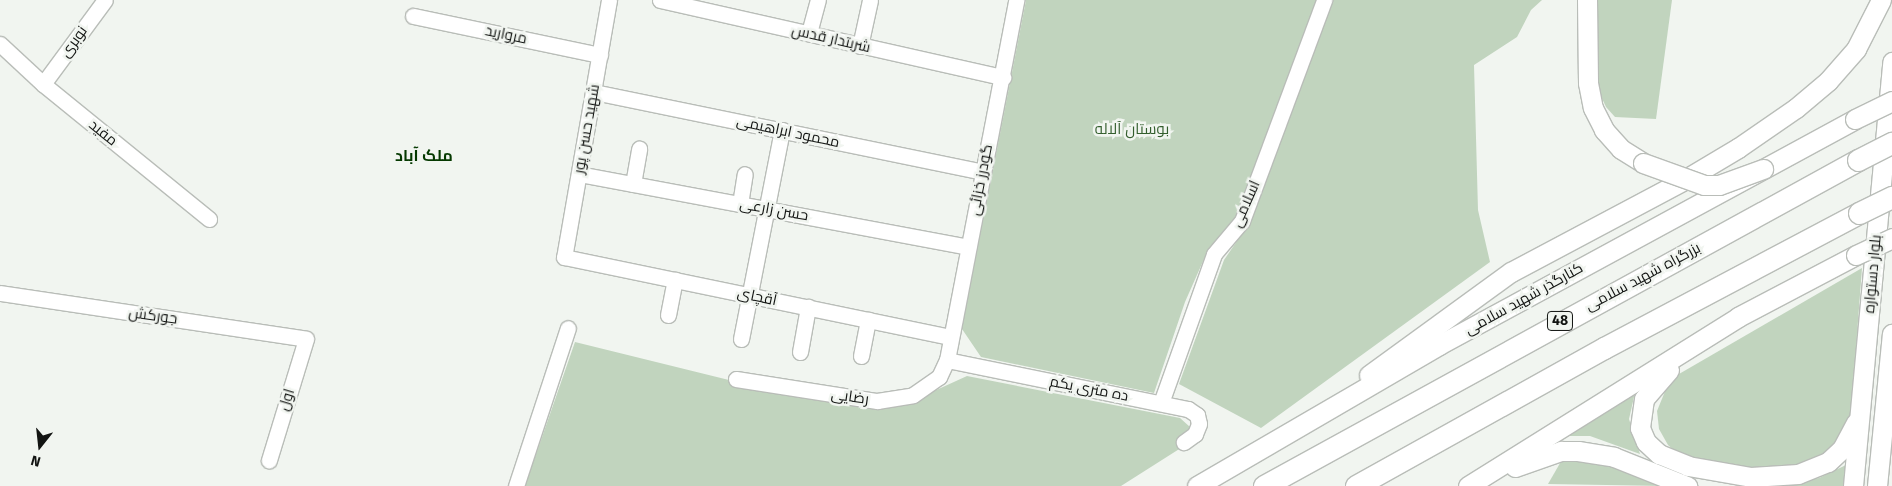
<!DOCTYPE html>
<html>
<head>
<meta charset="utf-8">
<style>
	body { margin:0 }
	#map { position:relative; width:1892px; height:486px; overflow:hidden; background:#f1f5f0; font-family:"Fira Sans",Cairo,sans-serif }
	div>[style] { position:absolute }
	.green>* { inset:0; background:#c1d4be }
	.roads { filter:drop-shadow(1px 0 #b9bdb8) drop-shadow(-1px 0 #b9bdb8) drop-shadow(0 1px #b9bdb8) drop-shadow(0 -1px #b9bdb8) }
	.minor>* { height:15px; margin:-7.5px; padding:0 7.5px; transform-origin:7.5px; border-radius:7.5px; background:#fff }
	.major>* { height:19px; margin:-9.5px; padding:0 9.5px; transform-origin:9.5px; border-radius:9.5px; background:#fff }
	.highway>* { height:21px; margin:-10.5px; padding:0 10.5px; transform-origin:10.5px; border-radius:10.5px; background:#fff }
	.bridges { filter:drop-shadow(1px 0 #b9bdb8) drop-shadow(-1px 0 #b9bdb8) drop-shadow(0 1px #b9bdb8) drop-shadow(0 -1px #b9bdb8) }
	.major-bridge>* { height:19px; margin:-9.5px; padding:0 9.5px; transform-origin:9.5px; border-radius:9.5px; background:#fff }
	.highway-bridge>* { height:21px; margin:-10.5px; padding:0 10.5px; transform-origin:10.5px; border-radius:10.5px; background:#fff }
	span { translate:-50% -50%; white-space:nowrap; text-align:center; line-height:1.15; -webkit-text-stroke:5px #f1f5f0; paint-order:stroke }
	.shield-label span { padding:1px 4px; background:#f1f5f0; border:1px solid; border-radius:4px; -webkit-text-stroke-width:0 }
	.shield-label { font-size:14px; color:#121412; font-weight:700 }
	.street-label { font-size:15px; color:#121412 }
	.park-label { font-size:15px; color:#335e2d }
	.neighbourhood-label { font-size:16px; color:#053900; font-weight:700 }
	.north { position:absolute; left:15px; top:421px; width:50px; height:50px; -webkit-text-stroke:4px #f1f5f0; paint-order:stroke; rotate:196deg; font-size:14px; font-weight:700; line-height:20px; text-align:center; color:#121412 }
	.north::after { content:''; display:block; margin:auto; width:18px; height:22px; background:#121412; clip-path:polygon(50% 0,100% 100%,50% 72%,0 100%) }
</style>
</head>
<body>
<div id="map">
	<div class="green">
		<i style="clip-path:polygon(1026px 0,1318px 0,1238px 220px,1208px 250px,1185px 302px,1154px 393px,981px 357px,962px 329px)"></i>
		<i style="clip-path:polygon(1333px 0,1542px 0,1531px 10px,1517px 37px,1474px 65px,1478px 210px,1490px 262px,1261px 428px,1179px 384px,1224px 260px,1248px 225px)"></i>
		<i style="clip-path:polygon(1597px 0,1672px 0,1656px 119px,1615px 117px,1606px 107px,1599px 92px)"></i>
		<i style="clip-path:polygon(1862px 268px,1851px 414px,1842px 437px,1817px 460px,1768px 471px,1708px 463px,1677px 453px,1668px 445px,1659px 429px,1657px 411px,1668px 384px,1679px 374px)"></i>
		<i style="clip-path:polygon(575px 342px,733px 381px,888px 406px,910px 402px,967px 376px,1180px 418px,1190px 427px,1184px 446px,1121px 486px,525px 486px)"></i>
		<i style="clip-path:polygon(1637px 384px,1629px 419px,1640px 454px,1590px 436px,1561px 436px)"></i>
		<i style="clip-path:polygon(1563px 458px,1606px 463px,1665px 486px,1548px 484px)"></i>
		<i style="clip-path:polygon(1846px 465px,1844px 486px,1741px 486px,1735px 485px,1778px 485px,1819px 478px)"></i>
	</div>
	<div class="roads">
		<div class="minor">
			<i style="left:609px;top:0;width:261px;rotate:99.9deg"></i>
			<i style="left:564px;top:257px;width:395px;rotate:11.7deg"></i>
			<i style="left:660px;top:0;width:352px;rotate:12.7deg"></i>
			<i style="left:413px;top:16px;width:191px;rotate:11.8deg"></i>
			<i style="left:809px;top:33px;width:34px;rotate:-75deg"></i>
			<i style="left:0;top:44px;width:59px;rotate:42.9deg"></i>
			<i style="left:43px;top:84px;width:214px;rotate:39.1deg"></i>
			<i style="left:860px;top:46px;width:47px;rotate:-77.7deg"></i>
			<i style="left:43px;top:84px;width:104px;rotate:-53.6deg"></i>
			<i style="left:594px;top:92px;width:397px;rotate:11.6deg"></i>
			<i style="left:579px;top:174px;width:396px;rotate:10.6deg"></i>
			<i style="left:633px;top:184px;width:36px;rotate:-80deg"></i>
			<i style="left:740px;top:204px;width:30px;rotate:-81deg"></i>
			<i style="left:0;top:293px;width:309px;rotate:8.5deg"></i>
			<i style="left:306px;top:339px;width:127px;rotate:107deg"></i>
			<i style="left:668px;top:315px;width:36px;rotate:-79deg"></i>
			<i style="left:741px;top:339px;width:213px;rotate:-78.9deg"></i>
			<i style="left:800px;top:352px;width:46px;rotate:-79.9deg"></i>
			<i style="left:861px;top:356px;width:37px;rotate:-79deg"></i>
			<i style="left:947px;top:360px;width:246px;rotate:11.5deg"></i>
			<i style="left:1188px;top:409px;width:11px;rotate:34deg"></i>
			<i style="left:1197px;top:415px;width:9px;rotate:77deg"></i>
			<i style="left:1199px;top:424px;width:11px;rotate:112deg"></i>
			<i style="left:1195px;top:434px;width:14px;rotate:144deg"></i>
			<i style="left:736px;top:379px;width:143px;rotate:8.9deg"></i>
			<i style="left:877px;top:401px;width:36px;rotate:-9deg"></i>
			<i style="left:913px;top:395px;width:32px;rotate:-35deg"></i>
			<i style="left:939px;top:377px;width:19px;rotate:-65deg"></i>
			<i style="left:947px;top:360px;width:367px;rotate:-79.1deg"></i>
			<i style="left:1161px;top:403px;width:158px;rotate:-70.4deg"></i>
			<i style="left:1214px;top:254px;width:43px;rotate:-49.7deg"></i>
			<i style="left:1242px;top:221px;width:236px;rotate:-69.6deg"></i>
			<i style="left:516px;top:486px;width:166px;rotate:-71.8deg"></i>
		</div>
		<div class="major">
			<i style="left:1587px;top:0;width:83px;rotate:89.3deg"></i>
			<i style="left:1588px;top:83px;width:25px;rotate:79deg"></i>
			<i style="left:1593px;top:108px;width:25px;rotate:63deg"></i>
			<i style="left:1604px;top:130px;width:25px;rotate:48deg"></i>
			<i style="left:1621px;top:149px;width:26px;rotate:32deg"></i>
			<i style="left:1669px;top:370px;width:38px;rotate:131deg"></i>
			<i style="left:1644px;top:399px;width:29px;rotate:98deg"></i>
			<i style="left:1640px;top:428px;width:15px;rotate:67deg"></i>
			<i style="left:1646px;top:442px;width:18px;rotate:43deg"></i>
			<i style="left:1659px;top:454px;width:31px;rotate:22deg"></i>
			<i style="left:1688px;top:466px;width:64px;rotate:9.9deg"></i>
			<i style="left:1751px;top:477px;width:47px;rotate:-3.7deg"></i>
			<i style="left:1798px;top:474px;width:32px;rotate:-22deg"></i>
			<i style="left:1828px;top:462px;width:19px;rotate:-43deg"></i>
			<i style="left:1842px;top:449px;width:30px;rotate:-62deg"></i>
			<i style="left:1369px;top:375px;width:175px;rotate:-36deg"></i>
			<i style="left:1511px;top:272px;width:198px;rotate:-28deg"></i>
			<i style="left:1686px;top:179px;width:61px;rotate:-30.8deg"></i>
			<i style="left:1738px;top:148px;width:70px;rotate:-34.6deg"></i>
			<i style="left:1796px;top:108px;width:42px;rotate:-40.2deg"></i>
			<i style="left:1828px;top:81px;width:43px;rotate:-48.8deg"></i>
			<i style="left:1856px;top:49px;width:55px;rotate:-63deg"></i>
			<i style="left:1515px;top:467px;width:49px;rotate:-19.2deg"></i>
			<i style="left:1561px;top:451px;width:17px"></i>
			<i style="left:1578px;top:451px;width:36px;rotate:9deg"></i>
			<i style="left:1614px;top:457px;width:79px;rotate:21.7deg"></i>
			<i style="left:1197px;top:486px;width:280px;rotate:-30.2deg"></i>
			<i style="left:1439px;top:345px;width:473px;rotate:-28.5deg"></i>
			<i style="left:1468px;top:486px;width:319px;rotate:-32deg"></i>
			<i style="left:1738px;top:317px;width:133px;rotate:-27.7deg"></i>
			<i style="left:1853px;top:486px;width:426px;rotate:-84.7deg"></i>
			<i style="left:1877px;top:486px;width:153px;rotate:-84.4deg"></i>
		</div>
		<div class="highway">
			<i style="left:1264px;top:486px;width:678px;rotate:-28.76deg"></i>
			<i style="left:1356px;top:486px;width:284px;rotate:-29.1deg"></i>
			<i style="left:1604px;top:348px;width:289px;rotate:-27.9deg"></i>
		</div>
	</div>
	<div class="bridges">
		<div class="major-bridge">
			<i style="left:1855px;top:119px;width:41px;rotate:-25.9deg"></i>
			<i style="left:1643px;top:163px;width:65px;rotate:19.8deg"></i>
			<i style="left:1704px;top:185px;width:15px"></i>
			<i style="left:1719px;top:185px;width:47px;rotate:-20deg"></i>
			<i style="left:1856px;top:255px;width:40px;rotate:-25deg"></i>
		</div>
		<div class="highway-bridge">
			<i style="left:1858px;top:160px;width:38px;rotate:-27deg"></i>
			<i style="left:1859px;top:213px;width:37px;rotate:-26deg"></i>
		</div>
	</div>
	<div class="shield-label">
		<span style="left:1560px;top:321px">48</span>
	</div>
	<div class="street-label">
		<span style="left:506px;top:35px;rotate:12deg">مروارید</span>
		<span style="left:831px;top:39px;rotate:13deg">شربتدار قدس</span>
		<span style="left:74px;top:42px;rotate:-54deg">نوبری</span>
		<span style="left:587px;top:129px;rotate:-80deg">شهید حسن پور</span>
		<span style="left:788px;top:132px;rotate:12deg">محمود ابراهیمی</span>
		<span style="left:103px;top:133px;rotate:39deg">مفید</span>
		<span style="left:981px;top:180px;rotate:-79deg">گودرز خزائی</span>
		<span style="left:1246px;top:204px;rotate:-66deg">اسلامی</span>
		<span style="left:774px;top:210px;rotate:10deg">حسن زارعی</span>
		<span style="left:1873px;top:274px;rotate:-85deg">بلوار دستواره</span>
		<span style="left:1643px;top:277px;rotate:-28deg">بزرگراه شهید سلامی</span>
		<span style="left:757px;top:297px;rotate:12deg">آقچای</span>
		<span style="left:1524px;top:299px;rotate:-29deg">کنارگذر شهید سلامی</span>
		<span style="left:153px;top:316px;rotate:8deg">جورکش</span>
		<span style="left:1089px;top:389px;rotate:11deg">ده متری یکم</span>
		<span style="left:850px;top:397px;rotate:8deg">رضایی</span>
		<span style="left:287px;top:400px;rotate:-73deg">اول</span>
	</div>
	<div class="park-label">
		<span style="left:1132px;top:130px">بوستان آلاله</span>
	</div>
	<div class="neighbourhood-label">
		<span style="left:424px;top:156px">ملک آباد</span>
	</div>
	<div class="north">N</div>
</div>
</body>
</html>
